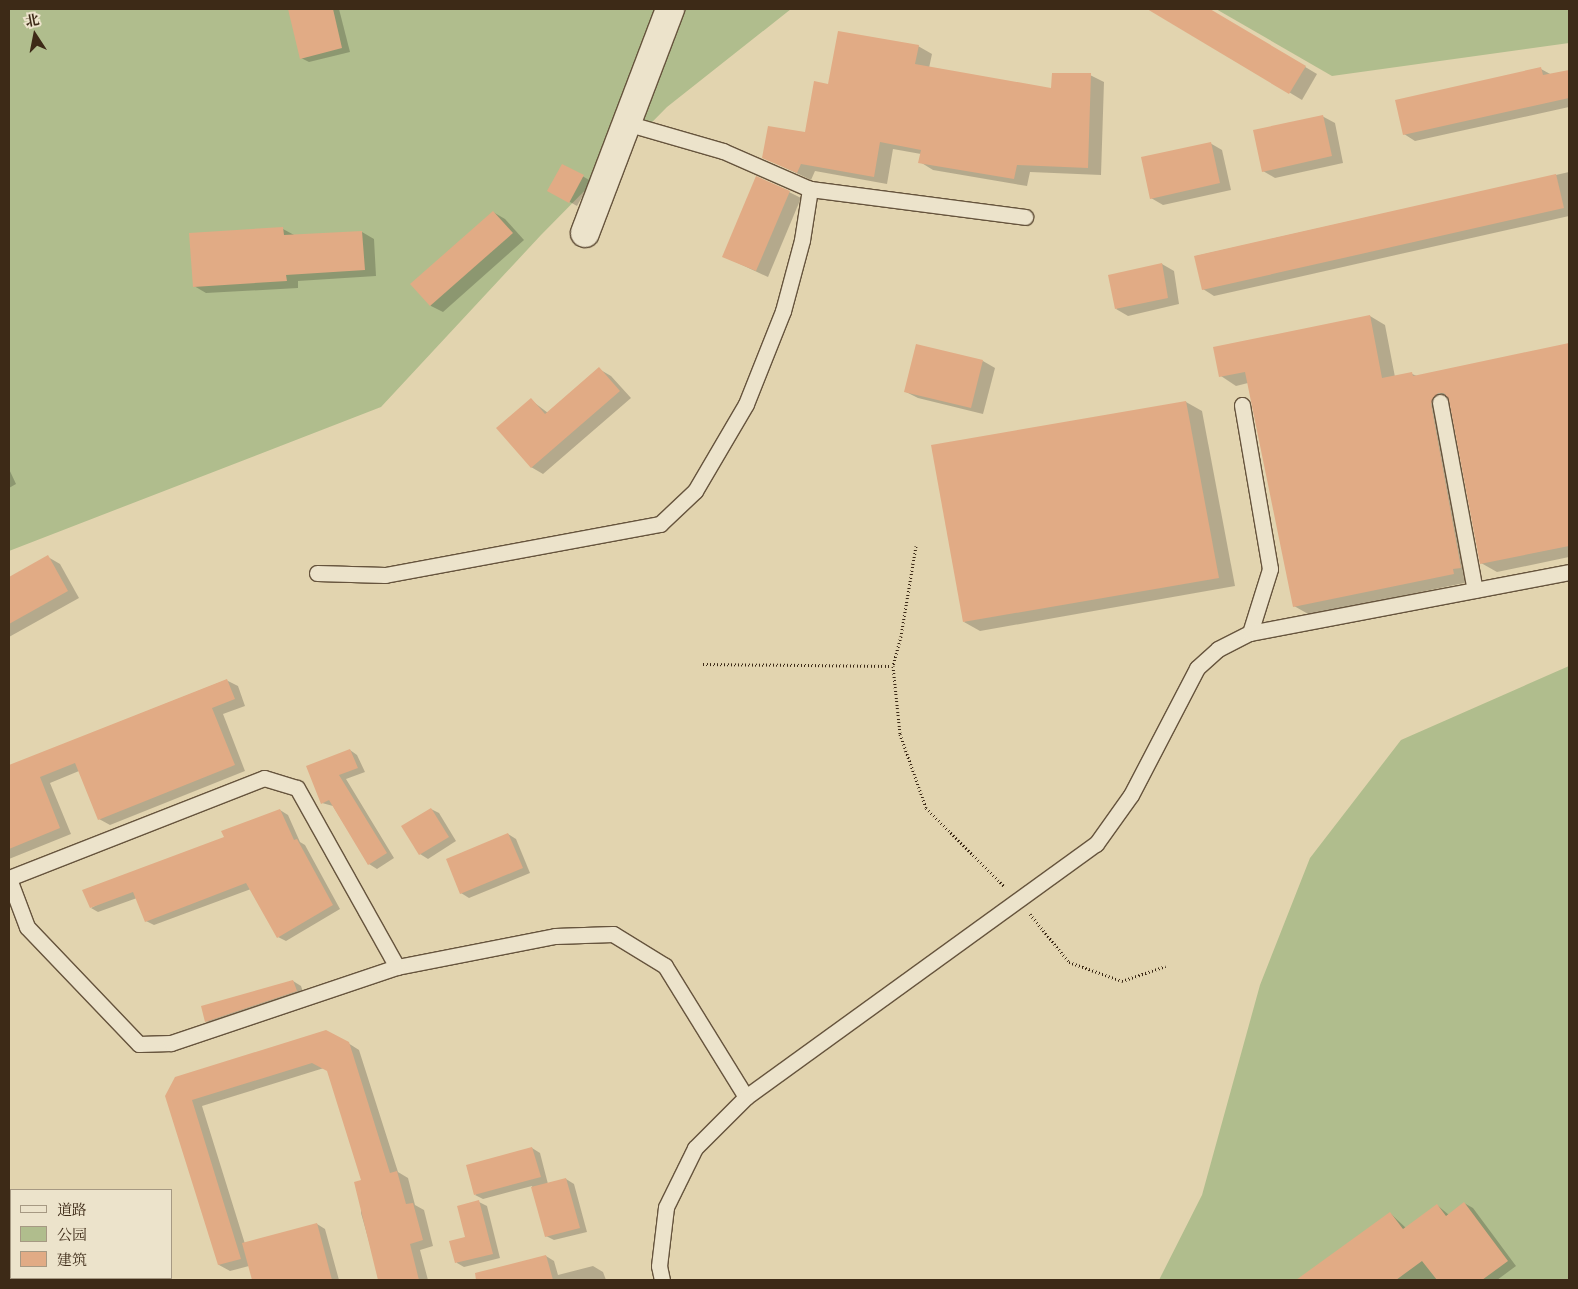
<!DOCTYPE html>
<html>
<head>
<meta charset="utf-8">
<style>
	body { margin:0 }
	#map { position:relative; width:1578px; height:1289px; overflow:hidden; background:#e2d4af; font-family:"Libre Caslon Text","Noto Serif SC",serif }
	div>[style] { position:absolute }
	.green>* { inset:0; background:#b0bd8d }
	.shadow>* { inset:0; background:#0003 }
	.building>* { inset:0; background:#e1ab85 }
	.path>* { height:3px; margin-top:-1.5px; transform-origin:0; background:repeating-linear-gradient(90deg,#3d2a17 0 1px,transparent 0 3.5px) }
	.roads { filter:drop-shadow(1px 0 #66543d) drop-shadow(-1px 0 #66543d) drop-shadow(0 1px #66543d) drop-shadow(0 -1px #66543d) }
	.service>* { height:15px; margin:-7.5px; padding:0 7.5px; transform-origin:7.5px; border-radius:7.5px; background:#ece3cb }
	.minor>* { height:28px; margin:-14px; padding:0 14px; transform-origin:14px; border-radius:14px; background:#ece3cb }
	span { translate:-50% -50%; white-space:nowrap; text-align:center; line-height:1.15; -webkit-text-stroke:4px #ece3cb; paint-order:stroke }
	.frame { position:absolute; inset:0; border:10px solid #3d2a17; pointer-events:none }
	.legend { position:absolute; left:10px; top:1189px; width:162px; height:90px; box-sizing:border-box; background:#ece3cb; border:1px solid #a69983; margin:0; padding:6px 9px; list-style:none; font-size:15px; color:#3d2a17 }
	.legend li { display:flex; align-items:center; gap:10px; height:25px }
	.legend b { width:25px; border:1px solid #a69983 }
	.north { position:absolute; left:10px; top:10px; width:50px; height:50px; -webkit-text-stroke:4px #ece3cb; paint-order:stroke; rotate:349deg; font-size:14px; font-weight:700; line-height:20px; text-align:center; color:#3d2a17 }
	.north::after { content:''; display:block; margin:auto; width:18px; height:22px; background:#3d2a17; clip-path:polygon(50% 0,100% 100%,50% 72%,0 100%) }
</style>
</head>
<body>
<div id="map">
	<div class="green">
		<i style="clip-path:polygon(9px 9px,791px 9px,667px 107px,541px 235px,381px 407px,9px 551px)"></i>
		<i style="clip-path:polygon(1216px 9px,1569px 9px,1569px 43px,1332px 76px)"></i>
		<i style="clip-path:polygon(1569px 666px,1569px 1280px,1159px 1280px,1202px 1195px,1260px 985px,1310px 858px,1401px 740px)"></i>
	</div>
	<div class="shadow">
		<i style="clip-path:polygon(289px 9px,339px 9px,350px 52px,309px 62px,301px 58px)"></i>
		<i style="clip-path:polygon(1150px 9px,1208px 9px,1317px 74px,1302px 100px)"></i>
		<i style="clip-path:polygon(918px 46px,932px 54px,929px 68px,1052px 90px,1090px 75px,1104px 82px,1101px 175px,1030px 172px,1027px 186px,933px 170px,920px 162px,921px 154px,893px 149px,887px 184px,815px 171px,811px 180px,763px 157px,806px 134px,829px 86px)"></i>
		<i style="clip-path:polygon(1541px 69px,1552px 75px,1569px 71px,1569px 107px,1415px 141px,1404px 134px)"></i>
		<i style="clip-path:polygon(1322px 116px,1335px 123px,1343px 163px,1275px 178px,1263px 171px)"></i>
		<i style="clip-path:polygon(1210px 143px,1222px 150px,1231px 190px,1163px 205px,1151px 198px)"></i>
		<i style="clip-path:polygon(563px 165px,591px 181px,577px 206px,549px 190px)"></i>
		<i style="clip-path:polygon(1569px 172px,1569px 216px,1214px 296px,1203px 289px,1196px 256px)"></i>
		<i style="clip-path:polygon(789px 192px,801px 198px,768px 277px,723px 256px)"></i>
		<i style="clip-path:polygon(493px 212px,505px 219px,524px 240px,443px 312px,431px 306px,412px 284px)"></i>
		<i style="clip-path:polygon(283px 229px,296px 236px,362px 232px,374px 239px,376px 276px,298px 281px,298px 288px,206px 293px,194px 286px)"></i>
		<i style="clip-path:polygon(1162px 264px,1174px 271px,1179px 304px,1128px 316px,1116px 309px)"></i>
		<i style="clip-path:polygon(1370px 316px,1385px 325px,1395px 377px,1412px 374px,1417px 376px,1569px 345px,1569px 557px,1497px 572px,1481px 563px,1451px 401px,1446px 413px,1469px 582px,1310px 615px,1294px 606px,1248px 383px,1236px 386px,1221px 376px)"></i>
		<i style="clip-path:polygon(983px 361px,995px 368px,983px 414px,918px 398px,906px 392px)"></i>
		<i style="clip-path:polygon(599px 369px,611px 376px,631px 398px,543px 474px,531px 467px,531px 400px,548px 413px)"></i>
		<i style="clip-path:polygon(1186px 402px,1202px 411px,1235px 586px,980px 631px,964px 622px)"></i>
		<i style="clip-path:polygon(9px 469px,16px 484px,9px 488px)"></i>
		<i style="clip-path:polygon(48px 557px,60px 564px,79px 598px,9px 637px,9px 578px)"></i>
		<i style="clip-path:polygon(226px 680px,238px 686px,245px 706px,223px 714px,245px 771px,110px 825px,99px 819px,79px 771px,50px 783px,71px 834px,9px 859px,9px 766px)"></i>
		<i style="clip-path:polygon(350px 750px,357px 755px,365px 772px,346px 779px,394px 858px,377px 869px,369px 864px,333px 806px,322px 803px)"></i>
		<i style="clip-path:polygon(431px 809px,439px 813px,456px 841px,428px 859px,420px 854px,403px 826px)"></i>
		<i style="clip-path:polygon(280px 810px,288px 815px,300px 842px,305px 845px,340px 909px,286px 941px,278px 937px,251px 889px,154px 925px,146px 921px,137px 898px,98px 912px,91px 908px)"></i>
		<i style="clip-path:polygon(508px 834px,516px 839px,530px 873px,469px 898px,461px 893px)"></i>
		<i style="clip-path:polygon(293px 981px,301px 986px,304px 995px,214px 1025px,206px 1021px)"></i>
		<i style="clip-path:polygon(348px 1043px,359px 1050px,398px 1172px,408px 1178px,415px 1205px,424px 1210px,433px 1246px,420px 1250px,428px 1280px,380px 1280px,361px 1213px,362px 1181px,328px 1070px,324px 1068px,202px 1106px,245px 1244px,317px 1224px,325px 1229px,339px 1280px,253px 1280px,249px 1266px,230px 1271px,219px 1265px,166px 1096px)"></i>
		<i style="clip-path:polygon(532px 1148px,540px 1153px,548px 1184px,566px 1179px,574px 1184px,587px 1232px,554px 1240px,546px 1236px,532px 1186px,483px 1199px,475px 1195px)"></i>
		<i style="clip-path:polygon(479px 1202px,487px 1206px,500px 1258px,464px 1267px,457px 1263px,451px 1242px,467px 1238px)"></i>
		<i style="clip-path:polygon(1464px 1203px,1473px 1208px,1516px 1266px,1497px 1280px,1356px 1280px,1336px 1253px,1390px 1213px,1406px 1228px,1437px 1205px,1449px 1215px)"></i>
		<i style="clip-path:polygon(546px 1256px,554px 1261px,558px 1275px,593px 1266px,603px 1272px,606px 1280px,500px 1280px,497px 1269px)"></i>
	</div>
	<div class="building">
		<i style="clip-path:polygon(288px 9px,333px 9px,342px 48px,300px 59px)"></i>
		<i style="clip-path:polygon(1147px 9px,1210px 9px,1306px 66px,1289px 94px)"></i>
		<i style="clip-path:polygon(838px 31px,919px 45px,915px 64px,1051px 88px,1052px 73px,1091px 73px,1088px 168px,1017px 165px,1014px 179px,918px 163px,921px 150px,880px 142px,874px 177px,801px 164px,797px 173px,762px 158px,768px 126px,805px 132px,814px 81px,828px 84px)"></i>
		<i style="clip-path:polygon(1541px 67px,1543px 75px,1569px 70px,1569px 98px,1403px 135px,1395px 100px)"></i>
		<i style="clip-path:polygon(1323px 115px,1332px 156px,1262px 172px,1253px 130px)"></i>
		<i style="clip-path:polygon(1211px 142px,1220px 183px,1150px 199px,1141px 157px)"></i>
		<i style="clip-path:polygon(562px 164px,584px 175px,569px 203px,547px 191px)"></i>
		<i style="clip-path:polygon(1556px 174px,1564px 208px,1202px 290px,1194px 256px)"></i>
		<i style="clip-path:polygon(756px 176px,790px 191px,756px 271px,722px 257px)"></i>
		<i style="clip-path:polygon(493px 211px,513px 233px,430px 306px,410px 284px)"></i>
		<i style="clip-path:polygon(283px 227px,284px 235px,362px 231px,365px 270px,286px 275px,287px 281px,193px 287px,189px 233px)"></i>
		<i style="clip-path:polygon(1162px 263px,1168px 298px,1115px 309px,1108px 275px)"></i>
		<i style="clip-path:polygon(1370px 315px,1382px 378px,1412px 372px,1413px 376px,1569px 343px,1569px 546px,1480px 564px,1449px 400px,1444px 393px,1438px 393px,1431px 404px,1461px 568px,1453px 569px,1454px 574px,1293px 607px,1245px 372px,1219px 377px,1213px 347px)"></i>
		<i style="clip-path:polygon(916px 344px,983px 360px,971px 408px,904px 392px)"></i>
		<i style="clip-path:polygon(599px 367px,620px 391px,531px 468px,496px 428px,531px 398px,545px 414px)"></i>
		<i style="clip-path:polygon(1186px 401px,1219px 578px,963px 622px,931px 445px)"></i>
		<i style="clip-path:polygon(48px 555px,68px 591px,9px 624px,9px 577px)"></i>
		<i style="clip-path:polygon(227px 679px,235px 699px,212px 708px,235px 765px,98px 820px,75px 763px,40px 777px,60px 828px,9px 849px,9px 765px)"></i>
		<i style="clip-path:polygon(350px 749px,358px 768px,339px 775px,387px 853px,368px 865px,329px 800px,321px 804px,306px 766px)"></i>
		<i style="clip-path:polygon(431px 808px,449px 837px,419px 855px,401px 826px)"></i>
		<i style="clip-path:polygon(280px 809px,294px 840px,297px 839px,333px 905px,277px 938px,246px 883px,145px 922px,133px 892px,90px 908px,82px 890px,224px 837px,221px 831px)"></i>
		<i style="clip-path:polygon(508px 833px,523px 868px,460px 894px,446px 859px)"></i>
		<i style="clip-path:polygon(293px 980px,297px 991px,205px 1022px,201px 1006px)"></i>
		<i style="clip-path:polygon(326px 1030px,349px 1042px,390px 1173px,397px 1171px,406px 1204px,413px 1203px,423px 1240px,410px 1244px,419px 1280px,378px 1280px,354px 1182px,361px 1180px,327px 1071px,312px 1063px,192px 1100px,241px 1259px,218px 1265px,165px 1096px,175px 1077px)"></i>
		<i style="clip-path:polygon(532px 1147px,541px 1177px,474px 1195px,466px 1165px)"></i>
		<i style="clip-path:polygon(566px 1178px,580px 1228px,545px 1237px,531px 1187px)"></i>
		<i style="clip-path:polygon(479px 1200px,493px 1254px,455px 1263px,449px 1241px,465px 1237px,457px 1206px)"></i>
		<i style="clip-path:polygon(1464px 1202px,1508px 1261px,1482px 1280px,1437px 1280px,1422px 1261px,1396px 1280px,1296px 1280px,1390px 1212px,1403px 1229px,1437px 1204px,1446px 1216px)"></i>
		<i style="clip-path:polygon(317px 1223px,332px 1280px,252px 1280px,242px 1243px)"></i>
		<i style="clip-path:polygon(546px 1255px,553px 1280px,476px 1280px,475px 1273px)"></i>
	</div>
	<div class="path">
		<i style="left:916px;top:546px;width:91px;rotate:99.5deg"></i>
		<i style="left:901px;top:636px;width:31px;rotate:105deg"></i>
		<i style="left:893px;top:666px;width:68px;rotate:84.1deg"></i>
		<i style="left:900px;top:734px;width:78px;rotate:70.6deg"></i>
		<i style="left:926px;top:808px;width:110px;rotate:45deg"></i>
		<i style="left:703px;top:664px;width:189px;rotate:0.6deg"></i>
		<i style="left:1030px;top:914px;width:62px;rotate:50.9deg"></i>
		<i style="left:1069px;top:962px;width:56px;rotate:19.7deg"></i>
		<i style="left:1122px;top:981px;width:46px;rotate:-18.8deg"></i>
	</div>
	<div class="roads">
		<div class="service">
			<i style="left:626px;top:123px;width:101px;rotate:16.1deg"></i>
			<i style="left:723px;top:151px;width:95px;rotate:23.6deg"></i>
			<i style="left:810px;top:189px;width:217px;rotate:7.4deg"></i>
			<i style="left:1440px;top:402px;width:191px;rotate:79.5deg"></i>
			<i style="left:1242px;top:405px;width:166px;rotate:80.3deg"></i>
			<i style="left:1270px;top:569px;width:67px;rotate:107.4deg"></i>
			<i style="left:317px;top:573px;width:68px;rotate:1.7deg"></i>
			<i style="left:385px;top:575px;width:280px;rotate:-10.5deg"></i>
			<i style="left:660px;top:524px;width:48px;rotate:-43.3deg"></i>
			<i style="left:695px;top:491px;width:101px;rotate:-59.6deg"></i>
			<i style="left:746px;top:404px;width:100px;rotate:-68.3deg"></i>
			<i style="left:783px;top:311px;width:73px;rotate:-75deg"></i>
			<i style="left:802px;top:240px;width:52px;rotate:-81.1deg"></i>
			<i style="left:9px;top:878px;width:274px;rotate:-21.4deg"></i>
			<i style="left:264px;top:778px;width:34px;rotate:17deg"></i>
			<i style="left:297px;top:788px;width:205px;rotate:60.8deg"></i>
			<i style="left:397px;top:967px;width:161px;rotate:-11.1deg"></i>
			<i style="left:555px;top:936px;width:58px;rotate:-2deg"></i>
			<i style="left:613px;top:934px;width:61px;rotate:31.6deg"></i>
			<i style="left:665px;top:966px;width:154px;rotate:58.3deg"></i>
			<i style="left:9px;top:879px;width:51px;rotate:69.4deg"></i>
			<i style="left:27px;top:927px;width:162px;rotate:46.3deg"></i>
			<i style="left:139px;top:1044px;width:32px;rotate:-2deg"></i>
			<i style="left:171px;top:1043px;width:238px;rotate:-18.6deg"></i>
			<i style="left:662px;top:1280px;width:14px;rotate:-102deg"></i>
			<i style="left:659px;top:1266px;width:59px;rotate:-83.2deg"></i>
			<i style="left:666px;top:1207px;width:66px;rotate:-63.8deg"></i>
			<i style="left:695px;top:1148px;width:72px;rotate:-45deg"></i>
			<i style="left:746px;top:1097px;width:432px;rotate:-35.9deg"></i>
			<i style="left:1096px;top:844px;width:60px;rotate:-54.5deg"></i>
			<i style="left:1131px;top:795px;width:143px;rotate:-62.5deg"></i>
			<i style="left:1197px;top:668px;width:28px;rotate:-42deg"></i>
			<i style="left:1218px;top:649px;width:36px;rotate:-27deg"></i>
			<i style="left:1250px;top:633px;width:325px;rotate:-10.8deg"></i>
		</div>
		<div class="minor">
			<i style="left:585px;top:233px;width:240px;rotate:-69.2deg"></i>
		</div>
	</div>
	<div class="frame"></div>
	<ul class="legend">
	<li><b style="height:6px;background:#ece3cb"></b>道路</li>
	<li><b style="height:14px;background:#b0bd8d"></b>公园</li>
	<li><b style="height:14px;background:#e1ab85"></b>建筑</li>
	</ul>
	<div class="north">北</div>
</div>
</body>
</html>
